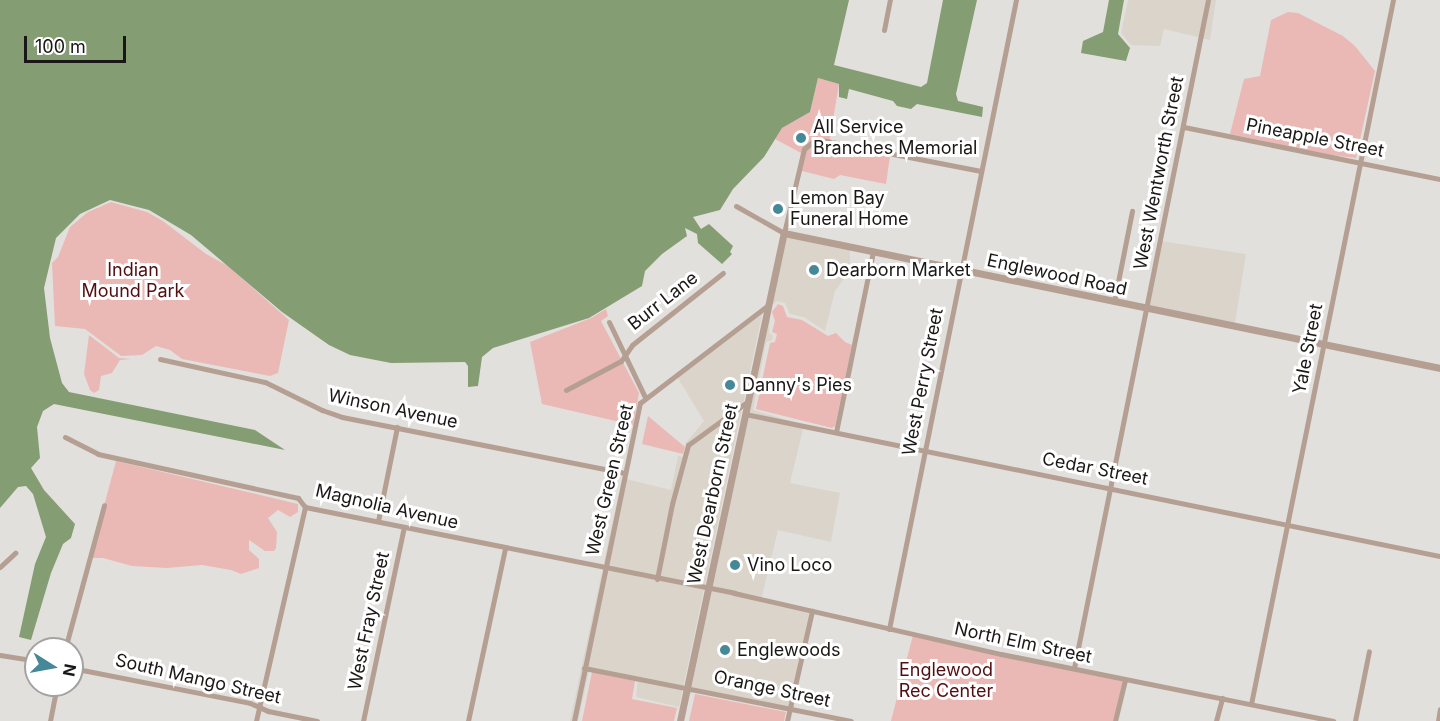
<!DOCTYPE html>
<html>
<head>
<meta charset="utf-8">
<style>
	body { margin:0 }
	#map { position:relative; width:1440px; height:721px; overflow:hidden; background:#e2e0dd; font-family:Inter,sans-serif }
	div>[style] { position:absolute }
	.built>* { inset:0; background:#dad4ca }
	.green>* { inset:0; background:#eab9b5 }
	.water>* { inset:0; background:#849d72 }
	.minor>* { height:5px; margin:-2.5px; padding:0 2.5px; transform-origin:2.5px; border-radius:2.5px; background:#b59f93 }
	.tertiary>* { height:7px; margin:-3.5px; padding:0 3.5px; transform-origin:3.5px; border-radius:3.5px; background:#b59f93 }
	.dots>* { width:16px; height:16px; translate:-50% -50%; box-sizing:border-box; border:3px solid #fff; border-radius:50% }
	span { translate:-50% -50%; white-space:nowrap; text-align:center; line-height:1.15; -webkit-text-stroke:6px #fff; paint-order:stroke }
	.poi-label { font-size:18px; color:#191817 }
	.left { translate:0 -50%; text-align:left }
	.street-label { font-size:18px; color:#191817 }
	.park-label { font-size:18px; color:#520f11 }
	.north { position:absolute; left:24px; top:637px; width:60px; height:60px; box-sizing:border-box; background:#fff; border:2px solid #a3a3a2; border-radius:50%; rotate:101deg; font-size:16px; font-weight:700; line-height:24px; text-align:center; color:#191817 }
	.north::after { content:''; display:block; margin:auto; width:21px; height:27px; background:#458897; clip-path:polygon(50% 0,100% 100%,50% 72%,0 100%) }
	.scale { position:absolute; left:24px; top:36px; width:102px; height:27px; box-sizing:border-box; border:3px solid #191817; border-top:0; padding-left:8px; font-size:18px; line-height:21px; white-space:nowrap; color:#191817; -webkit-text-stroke:4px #fff; paint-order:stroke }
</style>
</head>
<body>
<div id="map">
	<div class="built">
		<i style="clip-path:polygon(1128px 0,1216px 0,1210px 40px,1164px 29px,1160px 46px,1131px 45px,1121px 33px)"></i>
		<i style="clip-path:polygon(787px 237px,850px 250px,850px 263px,846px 276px,835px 291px,825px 331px,804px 317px,790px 314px,785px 303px,777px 301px,772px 305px)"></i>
		<i style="clip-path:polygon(1161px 241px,1246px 254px,1235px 323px,1146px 305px)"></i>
		<i style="clip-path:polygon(763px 310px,679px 707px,636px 697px,638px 680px,589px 671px,578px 721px,570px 721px,622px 478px,671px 490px,678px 456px,684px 457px,687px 445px,685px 444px,704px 421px,676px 375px)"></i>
		<i style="clip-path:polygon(770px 315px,769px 333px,773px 336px,772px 340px,766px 342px,753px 410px,804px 425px,790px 483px,840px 493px,831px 542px,778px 530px,761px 600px,813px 612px,792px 714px,788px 710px,693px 692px,690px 695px)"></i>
	</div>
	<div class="green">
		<i style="clip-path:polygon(1288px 12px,1298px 13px,1343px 36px,1355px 46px,1375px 71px,1356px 158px,1329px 155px,1230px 134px,1244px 79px,1260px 76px,1271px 20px)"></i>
		<i style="clip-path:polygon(818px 78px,839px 84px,829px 144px,890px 156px,886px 184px,840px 175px,834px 179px,798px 170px,801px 153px,775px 139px,782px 128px,810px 112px)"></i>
		<i style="clip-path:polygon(111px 202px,147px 212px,163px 221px,206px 254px,228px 266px,289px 320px,278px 373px,270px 376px,182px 359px,170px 350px,156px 346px,142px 355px,121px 356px,85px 329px,55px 326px,52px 263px,58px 257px,70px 227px,88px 212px)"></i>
		<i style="clip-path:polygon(778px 304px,783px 306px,787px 317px,802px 320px,828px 336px,836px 333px,845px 342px,852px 345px,835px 426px,832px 428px,756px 409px,770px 343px,775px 342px,777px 334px,772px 332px,775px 321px,772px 312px)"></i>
		<i style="clip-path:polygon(606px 309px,608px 316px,601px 321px,639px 393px,633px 425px,542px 404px,530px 342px,591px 318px)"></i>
		<i style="clip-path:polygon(89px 335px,119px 358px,131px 359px,120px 360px,112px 373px,101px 376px,99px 390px,94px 393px,90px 390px,84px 374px)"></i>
		<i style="clip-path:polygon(648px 416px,685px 447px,683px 454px,642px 444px)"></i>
		<i style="clip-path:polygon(116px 461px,298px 504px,298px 512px,290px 517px,278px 510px,268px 518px,277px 532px,276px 548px,274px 551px,265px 551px,249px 540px,249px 550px,259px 559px,259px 568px,241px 574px,231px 570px,202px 565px,167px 568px,132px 566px,103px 558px,90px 558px)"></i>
		<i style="clip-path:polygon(913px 635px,1125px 680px,1115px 721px,891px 721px)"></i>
		<i style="clip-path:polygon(592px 672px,635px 681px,632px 699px,677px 708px,674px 721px,582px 721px)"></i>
		<i style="clip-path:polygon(695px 694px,786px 712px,784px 721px,689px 721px)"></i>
	</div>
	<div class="water">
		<i style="clip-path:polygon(0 0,849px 0,834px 65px,921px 87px,927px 83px,943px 0,977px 0,956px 94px,958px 101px,983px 107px,982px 117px,917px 104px,911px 109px,897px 106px,893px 101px,849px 89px,847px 99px,839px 97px,839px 84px,818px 78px,810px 112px,782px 128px,764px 157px,733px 189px,720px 210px,693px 217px,701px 229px,709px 224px,733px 246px,730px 252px,732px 254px,722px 264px,698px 243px,697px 234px,685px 228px,687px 236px,662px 254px,645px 271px,642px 286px,589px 318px,493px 348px,482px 357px,478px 386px,468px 387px,468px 366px,465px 362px,391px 363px,350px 355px,329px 345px,282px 312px,191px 235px,149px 210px,110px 200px,80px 214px,56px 238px,44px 288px,50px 338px,62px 383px,69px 392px,255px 430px,285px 450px,54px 404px,43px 411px,37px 427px,40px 458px,31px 468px,44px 490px,75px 524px,71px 538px,63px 544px,51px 573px,31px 640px,19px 637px,35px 564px,46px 537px,33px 494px,26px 486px,18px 487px,0 508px)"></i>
		<i style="clip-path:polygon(1109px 0,1124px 0,1118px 34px,1130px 48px,1126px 61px,1081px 53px,1083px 41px,1103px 32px)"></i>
	</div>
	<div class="minor">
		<i style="left:884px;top:30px;width:31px;rotate:-79deg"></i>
		<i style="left:1184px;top:127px;width:261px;rotate:11.5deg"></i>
		<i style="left:736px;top:206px;width:55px;rotate:29.4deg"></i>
		<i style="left:784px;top:233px;width:86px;rotate:-76.6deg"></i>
		<i style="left:804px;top:149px;width:16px;rotate:-40deg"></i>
		<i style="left:816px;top:139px;width:168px;rotate:11deg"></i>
		<i style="left:1114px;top:302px;width:93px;rotate:-78.8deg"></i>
		<i style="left:609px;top:322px;width:83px;rotate:64.4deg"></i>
		<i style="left:160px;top:359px;width:107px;rotate:12.4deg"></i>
		<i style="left:265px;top:382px;width:64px;rotate:26.2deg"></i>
		<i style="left:322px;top:410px;width:21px;rotate:19deg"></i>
		<i style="left:342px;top:417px;width:288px;rotate:11.2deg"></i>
		<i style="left:566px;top:390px;width:62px;rotate:-27.8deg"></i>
		<i style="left:621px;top:361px;width:19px;rotate:-55deg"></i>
		<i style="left:632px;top:345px;width:116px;rotate:-38.4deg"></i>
		<i style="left:745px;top:414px;width:709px;rotate:11.55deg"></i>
		<i style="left:836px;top:432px;width:185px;rotate:-78.4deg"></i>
		<i style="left:65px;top:437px;width:37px;rotate:27deg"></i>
		<i style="left:98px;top:454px;width:205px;rotate:12.4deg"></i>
		<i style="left:298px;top:498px;width:11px;rotate:52deg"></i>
		<i style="left:305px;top:507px;width:438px;rotate:11.3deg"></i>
		<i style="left:734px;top:593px;width:274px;rotate:12.9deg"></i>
		<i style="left:1001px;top:654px;width:339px;rotate:11.4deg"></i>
		<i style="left:378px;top:521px;width:96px;rotate:-78.6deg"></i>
		<i style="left:0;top:567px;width:21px;rotate:-43deg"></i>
		<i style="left:657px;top:579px;width:76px;rotate:-78.7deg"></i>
		<i style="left:672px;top:504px;width:61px;rotate:-74.8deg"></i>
		<i style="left:688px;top:445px;width:73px;rotate:-36.1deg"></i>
		<i style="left:889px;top:629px;width:642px;rotate:-78.59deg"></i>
		<i style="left:65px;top:649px;width:149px;rotate:-74.8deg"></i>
		<i style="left:0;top:655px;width:36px;rotate:9deg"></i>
		<i style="left:72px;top:668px;width:181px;rotate:11.1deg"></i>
		<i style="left:250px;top:703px;width:20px;rotate:24deg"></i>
		<i style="left:268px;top:711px;width:50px;rotate:11.5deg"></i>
		<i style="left:584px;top:668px;width:272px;rotate:11.2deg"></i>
		<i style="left:1074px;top:668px;width:681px;rotate:-78.66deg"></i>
		<i style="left:1251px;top:704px;width:718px;rotate:-78.6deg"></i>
		<i style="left:50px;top:721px;width:37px;rotate:-79deg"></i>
		<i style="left:256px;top:721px;width:220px;rotate:-77.1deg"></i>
		<i style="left:363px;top:721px;width:198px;rotate:-78.1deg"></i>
		<i style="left:468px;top:721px;width:177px;rotate:-77.9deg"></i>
		<i style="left:574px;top:721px;width:325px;rotate:-78.3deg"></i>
		<i style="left:640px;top:403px;width:161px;rotate:-37.4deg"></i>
		<i style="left:787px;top:721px;width:113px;rotate:-77.2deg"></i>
		<i style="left:1115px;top:721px;width:42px;rotate:-76.3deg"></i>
		<i style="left:1216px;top:721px;width:24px;rotate:-75deg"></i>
		<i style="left:1355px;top:721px;width:71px;rotate:-78.7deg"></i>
		<i style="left:1438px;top:721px;width:12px;rotate:-81deg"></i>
	</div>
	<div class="tertiary">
		<i style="left:680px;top:721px;width:499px;rotate:-78deg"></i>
		<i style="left:784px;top:233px;width:670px;rotate:11.63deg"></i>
	</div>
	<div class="dots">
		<i style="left:801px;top:138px;background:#458897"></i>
		<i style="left:778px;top:209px;background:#458897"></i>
		<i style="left:814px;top:270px;background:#458897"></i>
		<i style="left:730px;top:385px;background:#458897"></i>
		<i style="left:735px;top:565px;background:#458897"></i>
		<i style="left:725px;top:650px;background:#458897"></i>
	</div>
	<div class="poi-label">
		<span class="left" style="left:813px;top:138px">All Service<br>Branches Memorial</span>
		<span class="left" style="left:790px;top:209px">Lemon Bay<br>Funeral Home</span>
		<span class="left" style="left:826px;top:270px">Dearborn Market</span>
		<span class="left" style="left:742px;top:385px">Danny's Pies</span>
		<span class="left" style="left:747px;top:565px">Vino Loco</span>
		<span class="left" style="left:737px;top:650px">Englewoods</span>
	</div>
	<div class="street-label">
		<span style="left:1315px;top:138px;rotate:11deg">Pineapple Street</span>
		<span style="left:1159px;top:173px;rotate:-79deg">West Wentworth Street</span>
		<span style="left:1057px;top:275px;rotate:12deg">Englewood Road</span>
		<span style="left:663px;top:301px;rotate:-38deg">Burr Lane</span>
		<span style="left:1308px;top:349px;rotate:-79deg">Yale Street</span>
		<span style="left:923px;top:382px;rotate:-79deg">West Perry Street</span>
		<span style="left:393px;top:409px;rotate:12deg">Winson Avenue</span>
		<span style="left:1095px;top:469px;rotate:11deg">Cedar Street</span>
		<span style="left:610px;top:480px;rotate:-77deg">West Green Street</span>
		<span style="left:713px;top:494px;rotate:-78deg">West Dearborn Street</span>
		<span style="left:387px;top:507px;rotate:13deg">Magnolia Avenue</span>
		<span style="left:369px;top:621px;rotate:-78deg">West Fray Street</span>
		<span style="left:1023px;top:643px;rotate:12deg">North Elm Street</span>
		<span style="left:198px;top:679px;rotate:13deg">South Mango Street</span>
		<span style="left:772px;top:689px;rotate:12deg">Orange Street</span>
	</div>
	<div class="park-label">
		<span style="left:133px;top:281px">Indian<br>Mound Park</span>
		<span style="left:946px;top:681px">Englewood<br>Rec Center</span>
	</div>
	<div class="north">N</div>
	<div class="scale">100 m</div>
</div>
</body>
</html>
